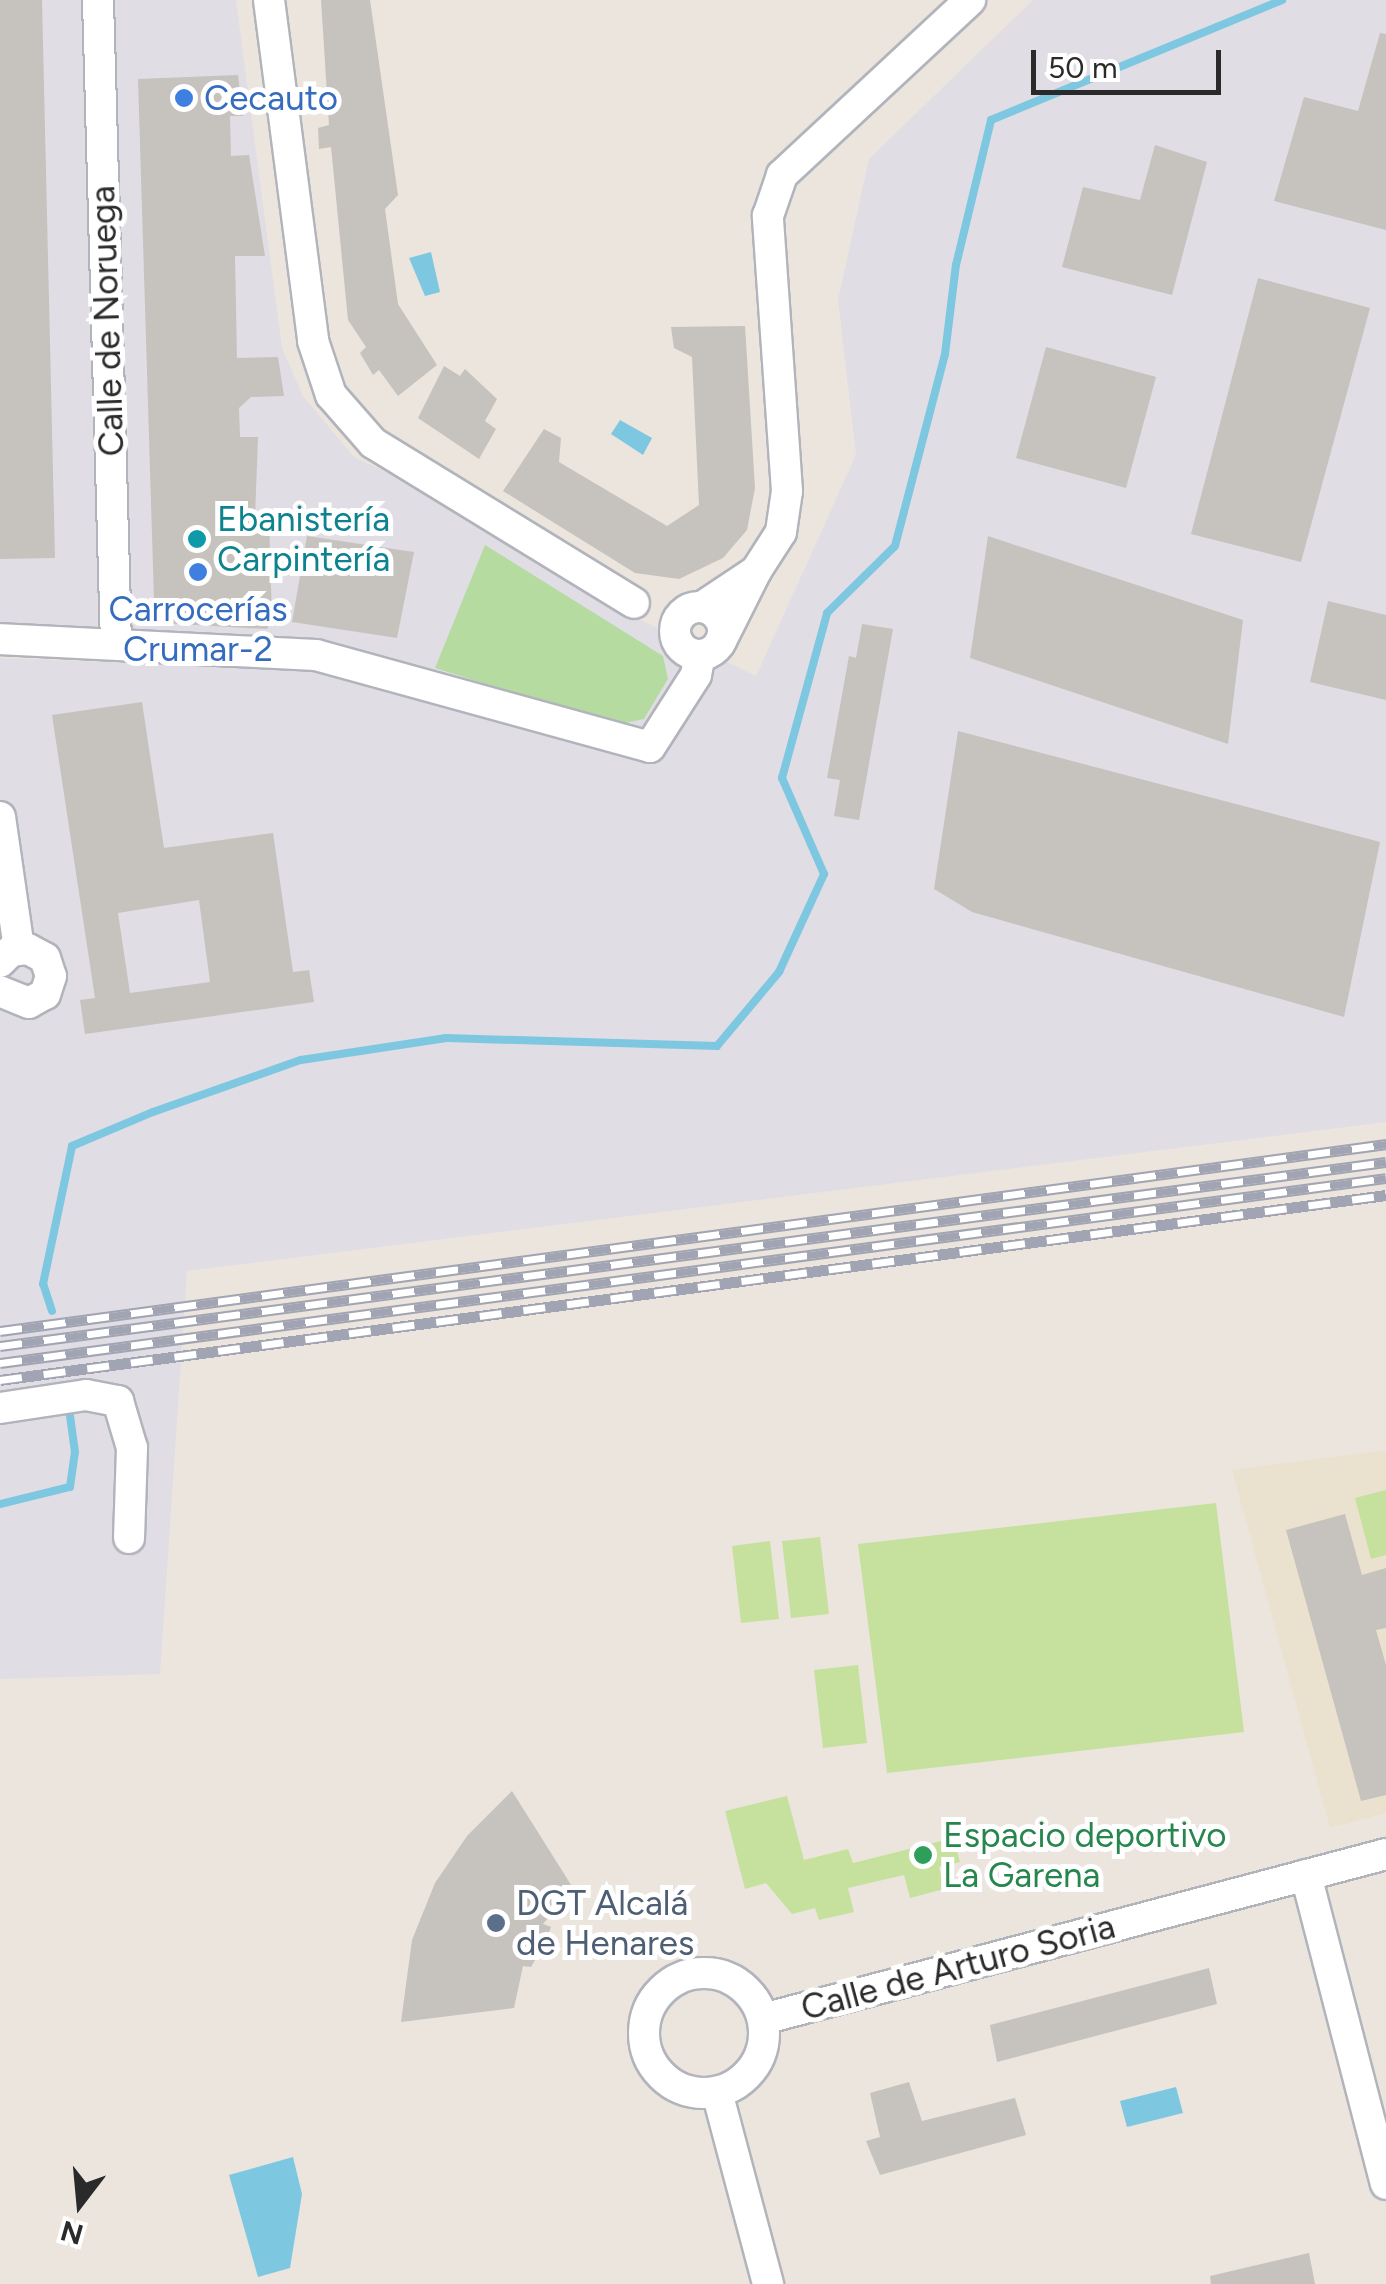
<!DOCTYPE html>
<html>
<head>
<meta charset="utf-8">
<style>
	body { margin:0 }
	#map { position:relative; width:1386px; height:2284px; overflow:hidden; background:#ebe5de; font-family:Figtree,sans-serif }
	div>[style] { position:absolute }
	.industrial>* { inset:0; background:#e0dee4 }
	.education>* { inset:0; background:#eae2cf }
	.green>* { inset:0; background:#b5dba1 }
	.pitch>* { inset:0; background:#c5e19d }
	.water>* { inset:0; background:#7dc7e1 }
	.stream>* { height:8px; margin:-4px; padding:0 4px; transform-origin:4px; border-radius:4px; background:#7dc7e1 }
	.building>* { inset:0; background:#c6c2bd }
	.roads { filter:drop-shadow(2px 0 #b2b4bc) drop-shadow(-2px 0 #b2b4bc) drop-shadow(0 2px #b2b4bc) drop-shadow(0 -2px #b2b4bc) }
	.minor>* { height:30px; margin:-15px; padding:0 15px; transform-origin:15px; border-radius:15px; background:#fff }
	.minor>.ring { margin:-15px; padding:0; box-sizing:content-box; background:none; border:30px solid #fff; border-radius:50% }
	.rail>* { height:11px; margin-top:-5.5px; transform-origin:0; background:repeating-linear-gradient(90deg,#fff 0 22px,#a1a4b2 0 44px); box-sizing:border-box; border-block:2px solid #a1a4b2 }
	.dots>* { width:28px; height:28px; translate:-50% -50%; box-sizing:border-box; border:5px solid #fff; border-radius:50% }
	span { translate:-50% -50%; white-space:nowrap; text-align:center; line-height:1.15; -webkit-text-stroke:10px #fff; paint-order:stroke }
	.shop-label { font-size:35px; color:#366cbe }
	.left { translate:0 -50%; text-align:left }
	.street-label { font-size:35px; color:#2a2a2a }
	.culture-label { font-size:35px; color:#0d838f }
	.leisure-label { font-size:35px; color:#27864d }
	.service-label { font-size:35px; color:#4e5e75 }
	.north { position:absolute; left:30px; top:2154px; width:100px; height:100px; -webkit-text-stroke:8px #fff; paint-order:stroke; rotate:196deg; font-size:28px; font-weight:700; line-height:40px; text-align:center; color:#2a2a2a }
	.north::after { content:''; display:block; margin:auto; width:35px; height:45px; background:#2a2a2a; clip-path:polygon(50% 0,100% 100%,50% 72%,0 100%) }
	.scale { position:absolute; left:1031px; top:50px; width:190px; height:45px; box-sizing:border-box; border:5px solid #2a2a2a; border-top:0; padding-left:12px; font-size:30px; line-height:35px; white-space:nowrap; color:#2a2a2a; -webkit-text-stroke:8px #fff; paint-order:stroke }
</style>
</head>
<body>
<div id="map">
	<div class="industrial">
		<i style="clip-path:polygon(0 0,236px 0,282px 348px,303px 396px,354px 457px,423px 489px,587px 594px,756px 676px,856px 455px,838px 300px,869px 159px,1033px 0,1386px 0,1386px 1122px,187px 1271px,160px 1674px,0 1679px,0 658px,421px 674px,0 639px)"></i>
	</div>
	<div class="education">
		<i style="clip-path:polygon(1386px 1450px,1386px 1813px,1330px 1828px,1232px 1470px)"></i>
	</div>
	<div class="green">
		<i style="clip-path:polygon(485px 545px,663px 656px,668px 679px,644px 719px,616px 725px,435px 668px)"></i>
	</div>
	<div class="pitch">
		<i style="clip-path:polygon(1386px 1490px,1386px 1555px,1371px 1559px,1355px 1498px)"></i>
		<i style="clip-path:polygon(1216px 1503px,1244px 1732px,887px 1773px,858px 1544px)"></i>
		<i style="clip-path:polygon(820px 1537px,829px 1614px,791px 1618px,782px 1541px)"></i>
		<i style="clip-path:polygon(770px 1541px,779px 1619px,741px 1623px,732px 1546px)"></i>
		<i style="clip-path:polygon(858px 1665px,867px 1743px,823px 1748px,814px 1670px)"></i>
		<i style="clip-path:polygon(787px 1796px,804px 1860px,848px 1849px,853px 1863px,953px 1838px,960px 1862px,939px 1867px,944px 1889px,910px 1898px,904px 1875px,848px 1888px,854px 1912px,819px 1920px,815px 1908px,792px 1914px,766px 1883px,745px 1889px,725px 1811px)"></i>
	</div>
	<div class="water">
		<i style="clip-path:polygon(431px 252px,440px 292px,425px 296px,409px 258px)"></i>
		<i style="clip-path:polygon(620px 420px,652px 438px,643px 455px,611px 434px)"></i>
		<i style="clip-path:polygon(1176px 2087px,1183px 2113px,1127px 2127px,1120px 2101px)"></i>
		<i style="clip-path:polygon(293px 2157px,302px 2194px,290px 2268px,258px 2277px,229px 2175px)"></i>
	</div>
	<div class="stream">
		<i style="left:52px;top:1311px;width:28px;rotate:-108deg"></i>
		<i style="left:43px;top:1284px;width:141px;rotate:-78.1deg"></i>
		<i style="left:72px;top:1146px;width:88px;rotate:-22.8deg"></i>
		<i style="left:153px;top:1112px;width:157px;rotate:-19.4deg"></i>
		<i style="left:301px;top:1060px;width:147px;rotate:-8.6deg"></i>
		<i style="left:446px;top:1038px;width:271px;rotate:1.7deg"></i>
		<i style="left:717px;top:1046px;width:97px;rotate:-50deg"></i>
		<i style="left:779px;top:972px;width:108px;rotate:-65.3deg"></i>
		<i style="left:824px;top:874px;width:105px;rotate:-113.6deg"></i>
		<i style="left:782px;top:778px;width:171px;rotate:-74.7deg"></i>
		<i style="left:827px;top:613px;width:95px;rotate:-44.6deg"></i>
		<i style="left:895px;top:546px;width:198px;rotate:-75.4deg"></i>
		<i style="left:945px;top:354px;width:90px;rotate:-83deg"></i>
		<i style="left:956px;top:265px;width:149px;rotate:-76.4deg"></i>
		<i style="left:991px;top:120px;width:315px;rotate:-22.4deg"></i>
		<i style="left:0;top:1504px;width:72px;rotate:-13.7deg"></i>
		<i style="left:70px;top:1487px;width:35px;rotate:-82deg"></i>
		<i style="left:75px;top:1452px;width:43px;rotate:-97.9deg"></i>
	</div>
	<div class="building">
		<i style="clip-path:polygon(0 0,42px 0,55px 558px,0 559px)"></i>
		<i style="clip-path:polygon(321px 0,370px 0,398px 195px,385px 209px,398px 304px,437px 365px,398px 396px,379px 370px,373px 375px,360px 353px,366px 347px,348px 320px,331px 147px,319px 149px,318px 128px,329px 125px)"></i>
		<i style="clip-path:polygon(1380px 33px,1386px 34px,1386px 230px,1274px 201px,1304px 97px,1358px 111px)"></i>
		<i style="clip-path:polygon(238px 75px,243px 116px,230px 116px,231px 156px,249px 155px,265px 256px,235px 256px,237px 358px,278px 357px,284px 396px,251px 397px,239px 408px,240px 437px,258px 437px,255px 518px,269px 518px,272px 619px,267px 629px,142px 622px,154px 600px,138px 79px)"></i>
		<i style="clip-path:polygon(1155px 145px,1207px 162px,1172px 295px,1062px 267px,1083px 187px,1140px 200px)"></i>
		<i style="clip-path:polygon(1258px 278px,1370px 308px,1301px 562px,1191px 534px)"></i>
		<i style="clip-path:polygon(745px 326px,755px 488px,747px 530px,723px 558px,679px 579px,635px 573px,503px 491px,544px 429px,561px 438px,559px 462px,667px 526px,699px 505px,692px 357px,674px 348px,671px 327px)"></i>
		<i style="clip-path:polygon(1046px 347px,1156px 377px,1126px 488px,1016px 458px)"></i>
		<i style="clip-path:polygon(444px 366px,460px 376px,465px 369px,497px 399px,485px 421px,496px 429px,479px 459px,418px 418px)"></i>
		<i style="clip-path:polygon(307px 536px,414px 552px,397px 638px,292px 622px)"></i>
		<i style="clip-path:polygon(988px 536px,1243px 620px,1228px 744px,970px 658px)"></i>
		<i style="clip-path:polygon(1328px 601px,1386px 615px,1386px 700px,1310px 682px)"></i>
		<i style="clip-path:polygon(862px 624px,893px 629px,859px 820px,834px 816px,840px 780px,827px 778px,849px 656px,856px 658px)"></i>
		<i style="clip-path:polygon(evenodd,142px 702px,164px 848px,273px 833px,293px 972px,309px 970px,314px 1002px,85px 1034px,80px 1000px,95px 998px,52px 715px,142px 702px,199px 900px,210px 982px,130px 993px,118px 913px,199px 900px)"></i>
		<i style="clip-path:polygon(958px 731px,1380px 842px,1344px 1017px,972px 912px,934px 889px)"></i>
		<i style="clip-path:polygon(1345px 1514px,1362px 1575px,1386px 1568px,1386px 1628px,1376px 1630px,1386px 1665px,1386px 1795px,1361px 1801px,1286px 1530px)"></i>
		<i style="clip-path:polygon(512px 1791px,573px 1888px,543px 1924px,551px 1927px,545px 1943px,531px 1967px,523px 1966px,514px 2008px,401px 2022px,412px 1940px,435px 1883px,467px 1836px)"></i>
		<i style="clip-path:polygon(1209px 1968px,1217px 2004px,997px 2062px,990px 2025px)"></i>
		<i style="clip-path:polygon(909px 2082px,922px 2121px,1015px 2098px,1026px 2135px,880px 2175px,866px 2141px,880px 2137px,870px 2093px)"></i>
		<i style="clip-path:polygon(1309px 2253px,1315px 2284px,1211px 2284px,1210px 2276px)"></i>
	</div>
	<div class="roads">
		<div class="minor">
			<i style="left:98px;top:0;width:643px;rotate:88.4deg"></i>
			<i style="left:269px;top:0;width:344px;rotate:82.6deg"></i>
			<i style="left:313px;top:341px;width:57px;rotate:71.6deg"></i>
			<i style="left:331px;top:395px;width:64px;rotate:48.8deg"></i>
			<i style="left:373px;top:443px;width:306px;rotate:31.5deg"></i>
			<i style="left:756px;top:571px;width:46px;rotate:-57.3deg"></i>
			<i style="left:781px;top:532px;width:41px;rotate:-81.7deg"></i>
			<i style="left:787px;top:491px;width:276px;rotate:-94deg"></i>
			<i style="left:768px;top:216px;width:43px;rotate:-71.1deg"></i>
			<i style="left:782px;top:175px;width:257px;rotate:-42.9deg"></i>
			<i class="ring" style="left:675px;top:607px;width:18px;height:18px"></i>
			<i style="left:702px;top:607px;width:65px;rotate:-33.7deg"></i>
			<i style="left:756px;top:571px;width:80px;rotate:116.6deg"></i>
			<i style="left:0;top:639px;width:316px;rotate:2.9deg"></i>
			<i style="left:316px;top:655px;width:346px;rotate:15.4deg"></i>
			<i style="left:650px;top:747px;width:85px;rotate:-57.4deg"></i>
			<i style="left:696px;top:675px;width:20px;rotate:-79deg"></i>
			<i style="left:0;top:817px;width:133px;rotate:81.8deg"></i>
			<i style="left:0;top:962px;width:16px;rotate:-45deg"></i>
			<i style="left:11px;top:951px;width:17px;rotate:-7deg"></i>
			<i style="left:28px;top:949px;width:19px;rotate:28deg"></i>
			<i style="left:45px;top:958px;width:19px;rotate:72deg"></i>
			<i style="left:51px;top:976px;width:19px;rotate:108deg"></i>
			<i style="left:45px;top:994px;width:18px;rotate:151deg"></i>
			<i style="left:29px;top:1003px;width:31px;rotate:-158deg"></i>
			<i style="left:0;top:1408px;width:87px;rotate:-8.6deg"></i>
			<i style="left:86px;top:1395px;width:33px;rotate:11deg"></i>
			<i style="left:118px;top:1401px;width:49px;rotate:73.4deg"></i>
			<i style="left:132px;top:1448px;width:90px;rotate:91.9deg"></i>
			<i style="left:1306px;top:1875px;width:319px;rotate:75.5deg"></i>
			<i class="ring" style="left:644px;top:1973px;width:90px;height:90px"></i>
			<i style="left:763px;top:2019px;width:644px;rotate:-14.83deg"></i>
			<i style="left:717px;top:2092px;width:199px;rotate:75.1deg"></i>
		</div>
	</div>
	<div class="rail">
		<i style="left:0;top:1331px;width:1399px;rotate:-7.68deg"></i>
		<i style="left:0;top:1346px;width:1398px;rotate:-7.56deg"></i>
		<i style="left:0;top:1363px;width:1398px;rotate:-7.6deg"></i>
		<i style="left:0;top:1380px;width:1398px;rotate:-7.6deg"></i>
	</div>
	<div class="dots">
		<i style="left:184px;top:98px;background:#3f7fe0"></i>
		<i style="left:197px;top:539px;background:#0f9aa8"></i>
		<i style="left:198px;top:572px;background:#3f7fe0"></i>
		<i style="left:923px;top:1855px;background:#2e9e5b"></i>
		<i style="left:496px;top:1923px;background:#5c6f8a"></i>
	</div>
	<div class="shop-label">
		<span class="left" style="left:204px;top:98px">Cecauto</span>
		<span style="left:198px;top:629px">Carrocerías<br>Crumar-2</span>
	</div>
	<div class="street-label">
		<span style="left:107px;top:321px;rotate:-92deg">Calle de Noruega</span>
		<span style="left:958px;top:1967px;rotate:-15deg">Calle de Arturo Soria</span>
	</div>
	<div class="culture-label">
		<span class="left" style="left:217px;top:539px">Ebanistería<br>Carpintería</span>
	</div>
	<div class="leisure-label">
		<span class="left" style="left:943px;top:1855px">Espacio deportivo<br>La Garena</span>
	</div>
	<div class="service-label">
		<span class="left" style="left:516px;top:1923px">DGT Alcalá<br>de Henares</span>
	</div>
	<div class="north">N</div>
	<div class="scale">50 m</div>
</div>
</body>
</html>
